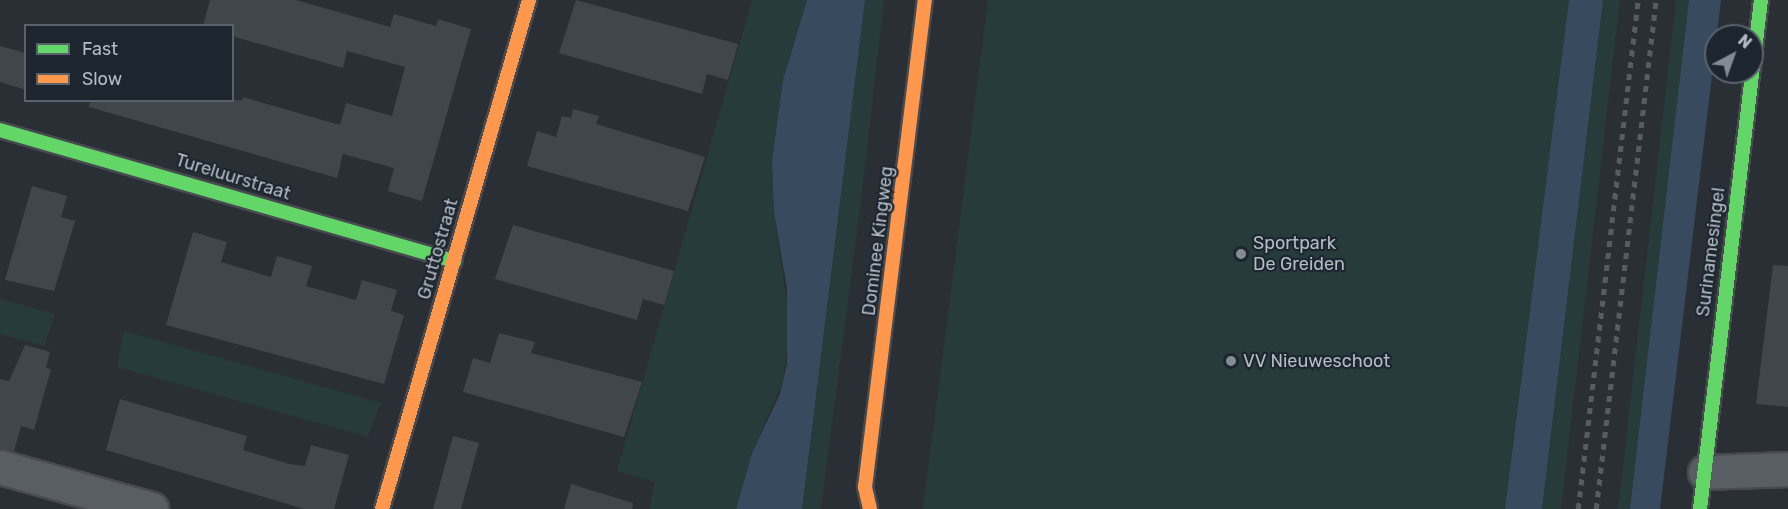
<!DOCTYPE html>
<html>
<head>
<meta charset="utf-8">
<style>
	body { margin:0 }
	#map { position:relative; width:1788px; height:509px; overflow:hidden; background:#292f35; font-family:Rubik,sans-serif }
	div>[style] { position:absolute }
	.green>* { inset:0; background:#273b3b }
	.water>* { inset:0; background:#384b5e }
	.building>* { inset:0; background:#41464b }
	.roads { filter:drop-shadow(2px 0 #474b50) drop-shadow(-2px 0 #474b50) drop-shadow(0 2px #474b50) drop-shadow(0 -2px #474b50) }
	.street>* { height:33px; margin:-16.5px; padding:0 16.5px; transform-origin:16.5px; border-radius:16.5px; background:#595e64 }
	.fast>* { height:14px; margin:-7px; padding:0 7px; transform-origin:7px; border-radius:7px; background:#63d668 }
	.slow>* { height:14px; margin:-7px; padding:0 7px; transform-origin:7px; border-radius:7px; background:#ff974d }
	.rail>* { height:4.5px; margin-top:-2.25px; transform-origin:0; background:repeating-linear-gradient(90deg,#575c61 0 6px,transparent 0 12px) }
	.dots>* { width:16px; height:16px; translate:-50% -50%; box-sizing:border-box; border:3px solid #1d262f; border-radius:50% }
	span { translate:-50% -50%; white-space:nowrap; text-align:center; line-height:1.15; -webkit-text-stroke:4.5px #1d262f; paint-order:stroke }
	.street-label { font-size:18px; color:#b3bcc6 }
	.poi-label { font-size:18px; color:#b3bcc6 }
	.left { translate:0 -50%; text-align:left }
	.legend { position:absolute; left:24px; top:24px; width:210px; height:78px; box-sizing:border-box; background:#1d262f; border:2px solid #59626b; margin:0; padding:8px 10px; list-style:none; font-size:18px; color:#b3bcc6 }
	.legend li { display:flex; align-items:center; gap:12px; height:30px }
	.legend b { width:30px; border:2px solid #59626b }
	.north { position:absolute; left:1704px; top:24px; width:60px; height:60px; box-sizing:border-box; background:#1d262f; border:2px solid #59626b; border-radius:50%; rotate:41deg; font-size:16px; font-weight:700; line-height:24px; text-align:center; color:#b3bcc6 }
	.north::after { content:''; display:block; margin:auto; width:21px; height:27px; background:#838b93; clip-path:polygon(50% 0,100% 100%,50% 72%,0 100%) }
</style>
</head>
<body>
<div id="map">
	<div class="green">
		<i style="clip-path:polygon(752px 0,807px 0,783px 80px,772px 161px,774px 212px,790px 325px,783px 381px,752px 453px,736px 509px,649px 509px,655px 482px,617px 471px)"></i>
		<i style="clip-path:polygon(865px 0,884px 0,861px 201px,821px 509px,802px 509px)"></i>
		<i style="clip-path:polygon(988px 0,1569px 0,1505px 509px,923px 509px)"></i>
		<i style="clip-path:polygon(1603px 0,1620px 0,1561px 509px,1542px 509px)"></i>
		<i style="clip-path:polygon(1676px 0,1689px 0,1651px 339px,1630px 509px,1618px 509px)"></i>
		<i style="clip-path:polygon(0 299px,55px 314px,44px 346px,0 334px)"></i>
		<i style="clip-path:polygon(124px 331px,381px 403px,368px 437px,117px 367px)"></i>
	</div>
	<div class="water">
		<i style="clip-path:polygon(807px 0,865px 0,802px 509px,736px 509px,752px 453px,780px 394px,787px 364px,787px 288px,774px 212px,772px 161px,783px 80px)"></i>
		<i style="clip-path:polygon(1569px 0,1603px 0,1542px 509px,1505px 509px)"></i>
		<i style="clip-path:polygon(1689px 0,1721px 0,1660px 509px,1630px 509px)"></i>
	</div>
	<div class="building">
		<i style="clip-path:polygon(210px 0,296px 0,390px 27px,394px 14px,436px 26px,438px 19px,471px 29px,422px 201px,388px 191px,394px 168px,343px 154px,337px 178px,89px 107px,90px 100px,242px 100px,243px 97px,340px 125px,346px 103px,392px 116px,405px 67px,347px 51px,343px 68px,232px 36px,232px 26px,203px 26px)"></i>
		<i style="clip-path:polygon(576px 0,738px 44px,728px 80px,707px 74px,702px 94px,559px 53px)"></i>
		<i style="clip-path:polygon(0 46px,26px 53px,26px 90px,0 82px)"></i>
		<i style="clip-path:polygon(573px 109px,599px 116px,596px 124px,705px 157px,688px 211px,527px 166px,537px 131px,556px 137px,562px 116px,571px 118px)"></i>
		<i style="clip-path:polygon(32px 186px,67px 196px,61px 217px,75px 221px,54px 291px,5px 280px)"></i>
		<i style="clip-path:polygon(513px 225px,674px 271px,664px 305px,643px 299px,637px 320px,495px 279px)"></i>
		<i style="clip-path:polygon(193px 232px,227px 242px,221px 262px,271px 277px,277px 256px,312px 266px,306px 286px,356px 300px,362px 280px,397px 290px,391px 311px,404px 315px,384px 384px,166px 325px)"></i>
		<i style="clip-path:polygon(1773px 265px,1788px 266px,1788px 407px,1756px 404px)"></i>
		<i style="clip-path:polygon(499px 333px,535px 342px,531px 353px,642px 382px,624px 437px,463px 392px,473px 358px,490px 363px)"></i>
		<i style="clip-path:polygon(25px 345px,50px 352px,46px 368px,51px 369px,34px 430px,21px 426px,14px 451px,0 449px,0 379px,9px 381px)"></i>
		<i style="clip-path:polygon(120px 399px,247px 436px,243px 450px,289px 464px,305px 466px,311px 445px,349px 455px,334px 509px,304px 509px,106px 450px)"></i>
		<i style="clip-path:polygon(453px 436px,479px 443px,461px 509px,433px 509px)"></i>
		<i style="clip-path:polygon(571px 484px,633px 503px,632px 509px,564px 509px)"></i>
	</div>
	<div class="roads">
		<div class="street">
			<i style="left:0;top:467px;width:157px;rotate:15.5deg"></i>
			<i style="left:1705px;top:472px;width:83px;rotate:-2.1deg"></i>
		</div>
		<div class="fast">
			<i style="left:0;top:130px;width:473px;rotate:16.1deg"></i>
			<i style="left:1700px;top:509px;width:513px;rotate:-83.17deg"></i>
		</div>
		<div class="slow">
			<i style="left:382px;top:509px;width:530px;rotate:-73.89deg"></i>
			<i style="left:870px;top:509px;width:23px;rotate:-103deg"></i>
			<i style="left:865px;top:487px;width:491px;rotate:-83deg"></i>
		</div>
	</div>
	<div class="rail">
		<i style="left:1578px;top:509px;width:513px;rotate:-83.28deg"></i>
		<i style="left:1596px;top:509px;width:513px;rotate:-83.28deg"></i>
	</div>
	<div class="dots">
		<i style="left:1241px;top:254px;background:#838b93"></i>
		<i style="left:1231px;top:361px;background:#838b93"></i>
	</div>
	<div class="street-label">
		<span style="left:233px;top:177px;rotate:17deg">Tureluurstraat</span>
		<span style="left:878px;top:241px;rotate:-83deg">Dominee Kingweg</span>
		<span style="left:438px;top:249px;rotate:-74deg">Gruttostraat</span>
		<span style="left:1711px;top:252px;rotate:-83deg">Surinamesingel</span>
	</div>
	<div class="poi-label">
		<span class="left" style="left:1253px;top:254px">Sportpark<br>De Greiden</span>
		<span class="left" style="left:1243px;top:361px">VV Nieuweschoot</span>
	</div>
	<ul class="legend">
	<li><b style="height:8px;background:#63d668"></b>Fast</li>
	<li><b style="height:8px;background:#ff974d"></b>Slow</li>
	</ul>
	<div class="north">N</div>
</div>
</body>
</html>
